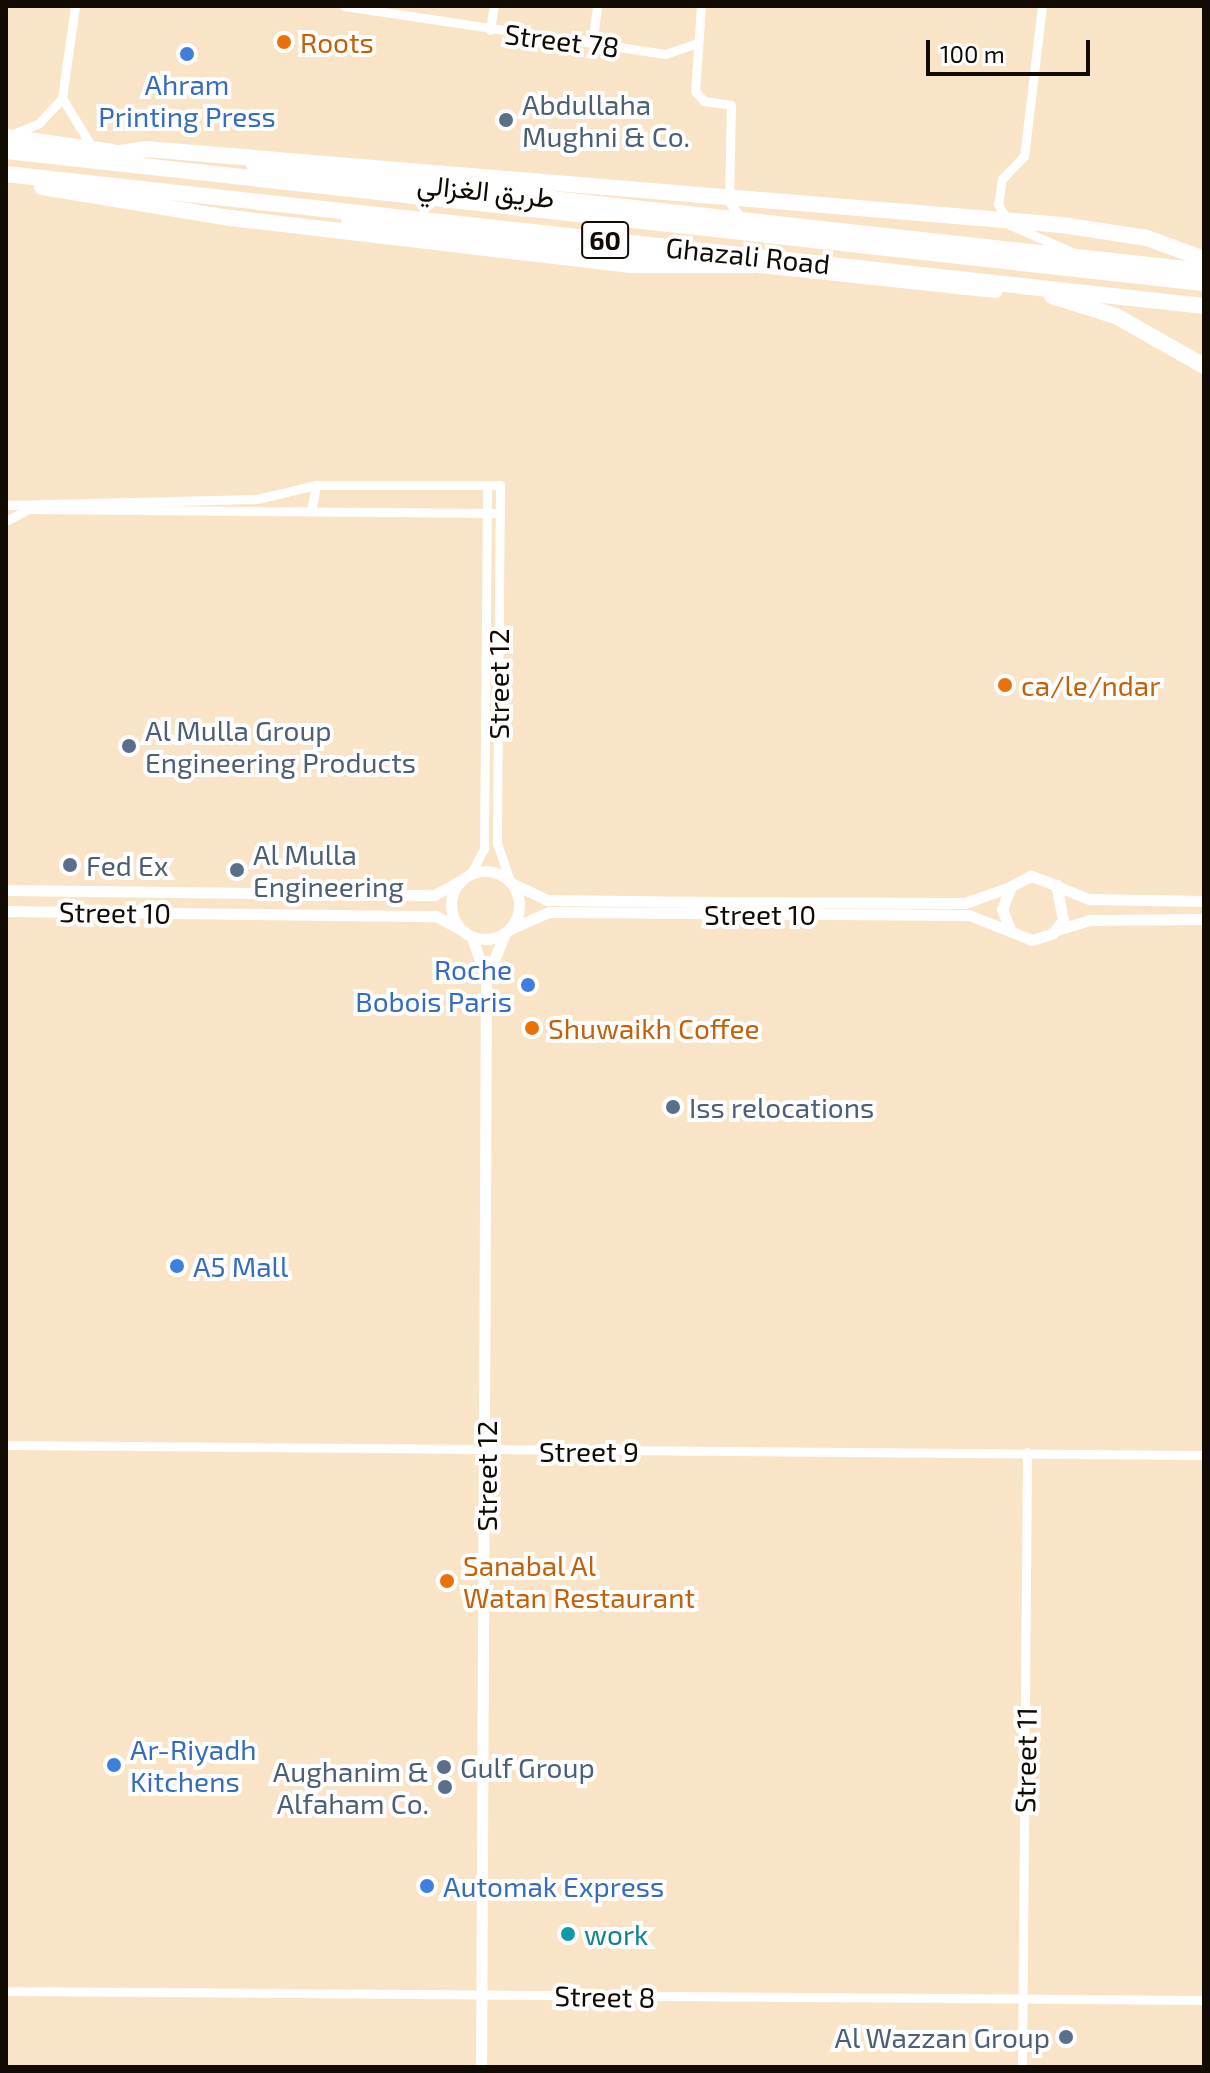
<!DOCTYPE html>
<html>
<head>
<meta charset="utf-8">
<style>
	body { margin:0 }
	#map { position:relative; width:1210px; height:2073px; overflow:hidden; background:#f9e4c7; font-family:"Exo 2",Vazirmatn,sans-serif }
	div>[style] { position:absolute }
	.minor>* { height:9px; margin:-4.5px; padding:0 4.5px; transform-origin:4.5px; border-radius:4.5px; background:#fff }
	.tertiary>* { height:11px; margin:-5.5px; padding:0 5.5px; transform-origin:5.5px; border-radius:5.5px; background:#fff }
	.tertiary>.ring { margin:-5.5px; padding:0; box-sizing:content-box; background:none; border:11px solid #fff; border-radius:50% }
	.primary>* { height:14px; margin:-7px; padding:0 7px; transform-origin:7px; border-radius:7px; background:#fff }
	.motorway>* { height:16px; margin:-8px; padding:0 8px; transform-origin:8px; border-radius:8px; background:#fff }
	.dots>* { width:22px; height:22px; translate:-50% -50%; box-sizing:border-box; border:4px solid #fff; border-radius:50% }
	span { translate:-50% -50%; white-space:nowrap; text-align:center; line-height:1.15; -webkit-text-stroke:8px #fff; paint-order:stroke }
	.shield-label span { padding:2px 6px; background:#fff; border:2px solid; border-radius:6px; -webkit-text-stroke-width:0 }
	.shield-label { font-size:26px; color:#110b03; font-weight:700 }
	.street-label { font-size:28px; color:#110b03 }
	.food-label { font-size:28px; color:#c56008 }
	.left { translate:0 -50%; text-align:left }
	.shop-label { font-size:28px; color:#366cbe }
	.right { translate:-100% -50%; text-align:right }
	.service-label { font-size:28px; color:#4e5e75 }
	.culture-label { font-size:28px; color:#0d838f }
	.frame { position:absolute; inset:0; border:8px solid #110b03; pointer-events:none }
	.scale { position:absolute; left:926px; top:40px; width:164px; height:36px; box-sizing:border-box; border:4px solid #110b03; border-top:0; padding-left:10px; font-size:24px; line-height:28px; white-space:nowrap; color:#110b03; -webkit-text-stroke:6px #fff; paint-order:stroke }
</style>
</head>
<body>
<div id="map">
	<div class="minor">
		<i style="left:75px;top:6px;width:93px;rotate:98deg"></i>
		<i style="left:62px;top:98px;width:57px;rotate:58.5deg"></i>
		<i style="left:344px;top:6px;width:325px;rotate:8.5deg"></i>
		<i style="left:665px;top:54px;width:31px;rotate:-19deg"></i>
		<i style="left:701px;top:6px;width:85px;rotate:94deg"></i>
		<i style="left:695px;top:91px;width:13px;rotate:48deg"></i>
		<i style="left:704px;top:101px;width:27px;rotate:8deg"></i>
		<i style="left:731px;top:105px;width:97px;rotate:91.2deg"></i>
		<i style="left:729px;top:202px;width:18px;rotate:52deg"></i>
		<i style="left:1042px;top:6px;width:151px;rotate:96.8deg"></i>
		<i style="left:1024px;top:156px;width:32px;rotate:134deg"></i>
		<i style="left:1002px;top:179px;width:25px;rotate:99deg"></i>
		<i style="left:998px;top:204px;width:24px;rotate:60deg"></i>
		<i style="left:1010px;top:225px;width:68px;rotate:23.5deg"></i>
		<i style="left:490px;top:30px;width:24px;rotate:-81deg"></i>
		<i style="left:592px;top:43px;width:37px;rotate:-82deg"></i>
		<i style="left:11px;top:135px;width:30px;rotate:-23deg"></i>
		<i style="left:39px;top:123px;width:34px;rotate:-47deg"></i>
		<i style="left:6px;top:505px;width:251px;rotate:-1.4deg"></i>
		<i style="left:257px;top:499px;width:61px;rotate:-13.3deg"></i>
		<i style="left:316px;top:485px;width:184px"></i>
		<i style="left:500px;top:485px;width:358px;rotate:90.5deg"></i>
		<i style="left:497px;top:843px;width:39px;rotate:71deg"></i>
		<i style="left:311px;top:511px;width:26px;rotate:-79deg"></i>
		<i style="left:6px;top:521px;width:26px;rotate:-28deg"></i>
		<i style="left:29px;top:509px;width:470px;rotate:0.5deg"></i>
		<i style="left:471px;top:873px;width:27px;rotate:-62deg"></i>
		<i style="left:484px;top:849px;width:364px;rotate:-89.5deg"></i>
		<i style="left:6px;top:1445px;width:1198px;rotate:0.48deg"></i>
		<i style="left:6px;top:1991px;width:1198px;rotate:0.43deg"></i>
		<i style="left:1022px;top:2067px;width:615px;rotate:-89.53deg"></i>
	</div>
	<div class="tertiary">
		<i class="ring" style="left:451px;top:871px;width:57px;height:57px"></i>
		<i style="left:513px;top:884px;width:38px;rotate:25deg"></i>
		<i style="left:547px;top:900px;width:159px;rotate:0.7deg"></i>
		<i style="left:706px;top:902px;width:259px;rotate:0.2deg"></i>
		<i style="left:965px;top:903px;width:45px;rotate:-19.7deg"></i>
		<i style="left:1059px;top:887px;width:32px;rotate:22deg"></i>
		<i style="left:1089px;top:899px;width:115px;rotate:1deg"></i>
		<i style="left:6px;top:890px;width:428px;rotate:0.7deg"></i>
		<i style="left:434px;top:895px;width:30px;rotate:-28deg"></i>
		<i style="left:6px;top:911px;width:430px;rotate:0.7deg"></i>
		<i style="left:436px;top:916px;width:29px;rotate:29deg"></i>
		<i style="left:510px;top:929px;width:43px;rotate:-23.6deg"></i>
		<i style="left:549px;top:912px;width:420px;rotate:0.4deg"></i>
		<i style="left:969px;top:915px;width:68px;rotate:21.6deg"></i>
		<i style="left:1032px;top:940px;width:22px;rotate:-18deg"></i>
		<i style="left:1053px;top:933px;width:16px;rotate:-52deg"></i>
		<i style="left:1063px;top:920px;width:36px;rotate:-101deg"></i>
		<i style="left:1056px;top:885px;width:27px;rotate:-160deg"></i>
		<i style="left:1031px;top:876px;width:22px;rotate:153deg"></i>
		<i style="left:1011px;top:886px;width:25px;rotate:111deg"></i>
		<i style="left:1002px;top:909px;width:24px;rotate:68deg"></i>
		<i style="left:1057px;top:930px;width:34px;rotate:-17deg"></i>
		<i style="left:1089px;top:920px;width:115px;rotate:-0.5deg"></i>
		<i style="left:472px;top:937px;width:45px;rotate:72deg"></i>
		<i style="left:486px;top:980px;width:1087px;rotate:90.26deg"></i>
		<i style="left:486px;top:980px;width:51px;rotate:-68deg"></i>
	</div>
	<div class="primary">
		<i style="left:6px;top:136px;width:108px;rotate:8deg"></i>
		<i style="left:253px;top:165px;width:957px;rotate:6.3deg"></i>
		<i style="left:348px;top:220px;width:347px;rotate:6.4deg"></i>
		<i style="left:742px;top:264px;width:255px;rotate:6.1deg"></i>
	</div>
	<div class="motorway">
		<i style="left:6px;top:151px;width:1205px;rotate:6.29deg"></i>
		<i style="left:94px;top:157px;width:53px;rotate:-8.7deg"></i>
		<i style="left:146px;top:149px;width:919px;rotate:4.74deg"></i>
		<i style="left:1062px;top:225px;width:86px;rotate:8.7deg"></i>
		<i style="left:1147px;top:238px;width:61px;rotate:20.2deg"></i>
		<i style="left:6px;top:174px;width:1205px;rotate:6.29deg"></i>
		<i style="left:42px;top:187px;width:191px;rotate:9.4deg"></i>
		<i style="left:230px;top:218px;width:404px;rotate:6.7deg"></i>
		<i style="left:631px;top:265px;width:120px"></i>
		<i style="left:1052px;top:296px;width:67px;rotate:17.4deg"></i>
		<i style="left:1116px;top:316px;width:101px;rotate:29.6deg"></i>
	</div>
	<div class="dots">
		<i style="left:284px;top:42px;background:#e8710a"></i>
		<i style="left:187px;top:54px;background:#3f7fe0"></i>
		<i style="left:506px;top:120px;background:#5c6f8a"></i>
		<i style="left:1005px;top:685px;background:#e8710a"></i>
		<i style="left:129px;top:746px;background:#5c6f8a"></i>
		<i style="left:70px;top:865px;background:#5c6f8a"></i>
		<i style="left:237px;top:870px;background:#5c6f8a"></i>
		<i style="left:528px;top:985px;background:#3f7fe0"></i>
		<i style="left:532px;top:1028px;background:#e8710a"></i>
		<i style="left:673px;top:1107px;background:#5c6f8a"></i>
		<i style="left:177px;top:1266px;background:#3f7fe0"></i>
		<i style="left:447px;top:1581px;background:#e8710a"></i>
		<i style="left:114px;top:1765px;background:#3f7fe0"></i>
		<i style="left:444px;top:1767px;background:#5c6f8a"></i>
		<i style="left:445px;top:1787px;background:#5c6f8a"></i>
		<i style="left:427px;top:1886px;background:#3f7fe0"></i>
		<i style="left:568px;top:1934px;background:#0f9aa8"></i>
		<i style="left:1066px;top:2037px;background:#5c6f8a"></i>
	</div>
	<div class="shield-label">
		<span style="left:605px;top:240px">60</span>
	</div>
	<div class="street-label">
		<span style="left:562px;top:40px;rotate:7deg">Street 78</span>
		<span style="left:486px;top:190px;rotate:6deg">طريق الغزالي</span>
		<span style="left:748px;top:255px;rotate:6deg">Ghazali Road</span>
		<span style="left:498px;top:684px;rotate:-90deg">Street 12</span>
		<span style="left:115px;top:912px;rotate:1deg">Street 10</span>
		<span style="left:760px;top:914px">Street 10</span>
		<span style="left:589px;top:1451px">Street 9</span>
		<span style="left:486px;top:1476px;rotate:-90deg">Street 12</span>
		<span style="left:1025px;top:1760px;rotate:-89deg">Street 11</span>
		<span style="left:605px;top:1996px;rotate:1deg">Street 8</span>
	</div>
	<div class="food-label">
		<span class="left" style="left:300px;top:42px">Roots</span>
		<span class="left" style="left:1021px;top:685px">ca/le/ndar</span>
		<span class="left" style="left:548px;top:1028px">Shuwaikh Coffee</span>
		<span class="left" style="left:463px;top:1581px">Sanabal Al<br>Watan Restaurant</span>
	</div>
	<div class="shop-label">
		<span style="left:187px;top:100px">Ahram<br>Printing Press</span>
		<span class="right" style="left:512px;top:985px">Roche<br>Bobois Paris</span>
		<span class="left" style="left:193px;top:1266px">A5 Mall</span>
		<span class="left" style="left:130px;top:1765px">Ar-Riyadh<br>Kitchens</span>
		<span class="left" style="left:443px;top:1886px">Automak Express</span>
	</div>
	<div class="service-label">
		<span class="left" style="left:522px;top:120px">Abdullaha<br>Mughni &amp; Co.</span>
		<span class="left" style="left:145px;top:746px">Al Mulla Group<br>Engineering Products</span>
		<span class="left" style="left:253px;top:870px">Al Mulla<br>Engineering</span>
		<span class="left" style="left:86px;top:865px">Fed Ex</span>
		<span class="left" style="left:689px;top:1107px">Iss relocations</span>
		<span class="left" style="left:460px;top:1767px">Gulf Group</span>
		<span class="right" style="left:429px;top:1787px">Aughanim &amp;<br>Alfaham Co.</span>
		<span class="right" style="left:1050px;top:2037px">Al Wazzan Group</span>
	</div>
	<div class="culture-label">
		<span class="left" style="left:584px;top:1934px">work</span>
	</div>
	<div class="frame"></div>
	<div class="scale">100 m</div>
</div>
</body>
</html>
